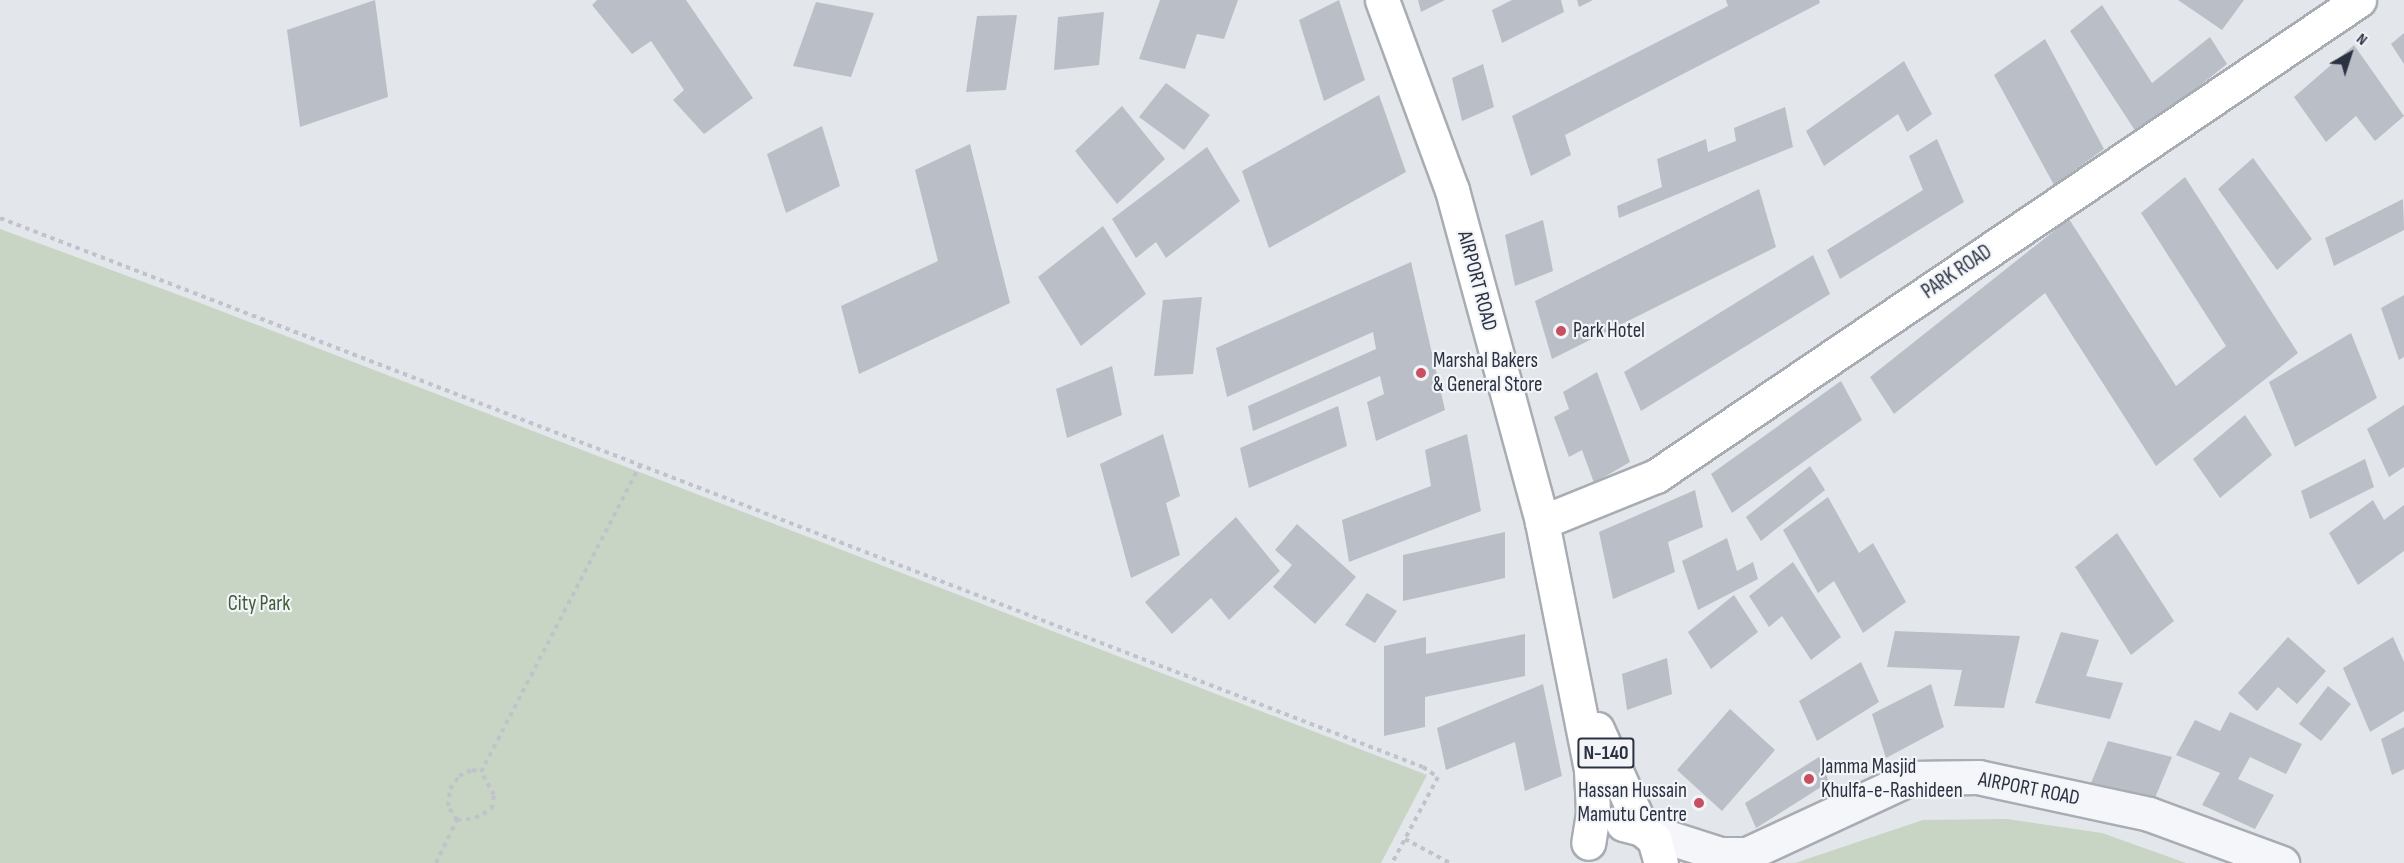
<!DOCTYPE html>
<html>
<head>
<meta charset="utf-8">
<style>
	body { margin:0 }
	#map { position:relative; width:2404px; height:863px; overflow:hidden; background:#e3e6ea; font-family:"Sofia Sans Condensed",sans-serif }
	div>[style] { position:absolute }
	.green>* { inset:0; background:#c8d4c4 }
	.building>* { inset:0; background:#babfc7 }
	.path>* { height:4px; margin-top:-2px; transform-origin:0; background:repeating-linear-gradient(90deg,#c0c3c9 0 4.5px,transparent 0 9px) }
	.roads { filter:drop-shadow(2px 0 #a8adb4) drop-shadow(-2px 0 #a8adb4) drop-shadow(0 2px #a8adb4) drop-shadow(0 -2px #a8adb4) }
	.minor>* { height:33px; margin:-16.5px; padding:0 16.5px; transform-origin:16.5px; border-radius:16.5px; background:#f5f6f9 }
	.major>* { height:33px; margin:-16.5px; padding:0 16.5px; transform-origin:16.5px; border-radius:16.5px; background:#fff }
	.highway>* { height:33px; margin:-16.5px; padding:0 16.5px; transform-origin:16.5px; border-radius:16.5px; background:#fff }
	.dots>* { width:16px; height:16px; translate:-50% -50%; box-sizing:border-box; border:3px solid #f2f4f8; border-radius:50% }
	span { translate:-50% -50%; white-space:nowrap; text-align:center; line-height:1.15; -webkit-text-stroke:4.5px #f2f4f8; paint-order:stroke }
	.shield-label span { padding:2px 4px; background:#f2f4f8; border:2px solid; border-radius:4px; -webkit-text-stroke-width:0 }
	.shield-label { font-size:20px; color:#2b3342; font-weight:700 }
	.street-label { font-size:21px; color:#2b3342 }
	.poi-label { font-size:21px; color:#2b3342 }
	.left { translate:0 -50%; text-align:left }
	.right { translate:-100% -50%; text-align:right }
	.park-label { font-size:21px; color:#405d39 }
	.north { position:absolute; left:2320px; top:24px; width:60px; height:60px; -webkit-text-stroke:4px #f2f4f8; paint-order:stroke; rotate:39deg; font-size:16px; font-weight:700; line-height:24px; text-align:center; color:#2b3342 }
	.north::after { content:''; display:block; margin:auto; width:21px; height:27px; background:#2b3342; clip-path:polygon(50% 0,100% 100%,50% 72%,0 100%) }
</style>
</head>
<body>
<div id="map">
	<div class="green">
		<i style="clip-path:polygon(0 229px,187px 298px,1427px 775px,1381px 863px,0 863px)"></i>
		<i style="clip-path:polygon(2007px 819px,2102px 833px,2186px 863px,1795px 863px,1923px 820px)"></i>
	</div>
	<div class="building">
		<i style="clip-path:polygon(375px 0,388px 97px,300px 127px,287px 30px)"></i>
		<i style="clip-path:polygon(597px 0,686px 0,753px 98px,704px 134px,673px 100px,684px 90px,651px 41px,632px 54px,592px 5px)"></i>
		<i style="clip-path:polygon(1160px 0,1238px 0,1224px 39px,1197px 34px,1185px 69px,1139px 59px)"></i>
		<i style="clip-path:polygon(1339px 0,1365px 80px,1324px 101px,1299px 20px)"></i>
		<i style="clip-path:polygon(1418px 0,1445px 0,1421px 12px)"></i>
		<i style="clip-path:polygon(1512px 0,1561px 0,1564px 12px,1502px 43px,1492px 10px)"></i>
		<i style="clip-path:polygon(1577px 0,1593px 0,1579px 7px)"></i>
		<i style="clip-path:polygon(1726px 0,1819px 0,1820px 3px,1565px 135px,1571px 155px,1531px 176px,1512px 116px,1728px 6px)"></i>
		<i style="clip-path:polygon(2178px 0,2244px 0,2222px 30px)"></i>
		<i style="clip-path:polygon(816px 2px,874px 13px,851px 77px,793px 66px)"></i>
		<i style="clip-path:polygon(2102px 5px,2152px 83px,2210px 37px,2227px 64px,2138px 135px,2070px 31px)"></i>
		<i style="clip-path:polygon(1104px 12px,1099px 65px,1054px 70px,1058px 17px)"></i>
		<i style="clip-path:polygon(1017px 15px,1006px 90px,966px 92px,977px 16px)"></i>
		<i style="clip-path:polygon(2404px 33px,2404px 64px,2391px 44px)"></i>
		<i style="clip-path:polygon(2045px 39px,2104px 149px,2054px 185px,1994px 75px)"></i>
		<i style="clip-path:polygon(2354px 45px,2404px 116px,2375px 141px,2356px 116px,2326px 142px,2294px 97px)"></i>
		<i style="clip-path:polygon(1904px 61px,1932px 114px,1907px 132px,1898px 114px,1824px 166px,1806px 131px)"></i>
		<i style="clip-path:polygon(1483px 64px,1494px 107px,1462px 121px,1452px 78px)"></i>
		<i style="clip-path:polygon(1166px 83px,1210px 115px,1184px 150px,1139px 117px)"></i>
		<i style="clip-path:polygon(1379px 95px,1406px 172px,1269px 248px,1242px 171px)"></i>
		<i style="clip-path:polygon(1122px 106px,1165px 159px,1117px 204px,1075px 151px)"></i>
		<i style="clip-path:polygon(1785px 107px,1793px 147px,1619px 218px,1617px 206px,1662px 187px,1657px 159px,1706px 139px,1708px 152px,1736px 141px,1734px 128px)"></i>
		<i style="clip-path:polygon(822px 126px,840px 186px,786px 213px,767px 154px)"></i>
		<i style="clip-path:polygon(1937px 139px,1964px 202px,1840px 279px,1827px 250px,1923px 190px,1909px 156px)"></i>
		<i style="clip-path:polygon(970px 144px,1010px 303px,859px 374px,841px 306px,938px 261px,915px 170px)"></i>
		<i style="clip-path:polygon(1207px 147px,1240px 201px,1166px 258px,1156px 242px,1136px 258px,1112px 219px)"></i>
		<i style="clip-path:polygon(2253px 158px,2312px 239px,2277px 270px,2218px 189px)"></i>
		<i style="clip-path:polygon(2185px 177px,2298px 353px,2156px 466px,2045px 293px,1894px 414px,1870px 377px,2069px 219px,2176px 386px,2226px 346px,2141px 213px)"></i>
		<i style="clip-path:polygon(1759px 189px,1776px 247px,1552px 359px,1535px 301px)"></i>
		<i style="clip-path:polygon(2403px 199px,2404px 230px,2334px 266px,2325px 238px)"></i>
		<i style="clip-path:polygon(1543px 220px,1553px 271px,1515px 286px,1505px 235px)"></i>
		<i style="clip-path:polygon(1103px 226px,1146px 294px,1081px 346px,1038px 277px)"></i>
		<i style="clip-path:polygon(1813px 255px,1830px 294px,1641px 411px,1624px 372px)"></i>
		<i style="clip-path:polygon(1411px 262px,1445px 410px,1376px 441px,1367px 402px,1384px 394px,1380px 376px,1253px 431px,1248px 406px,1376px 349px,1373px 332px,1227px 397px,1216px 348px)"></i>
		<i style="clip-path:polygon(2404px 295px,2404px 357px,2399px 360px,2381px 308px)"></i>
		<i style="clip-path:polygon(1202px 297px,1193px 374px,1154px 376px,1163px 300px)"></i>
		<i style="clip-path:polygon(2351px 333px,2377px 398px,2295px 447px,2269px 382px)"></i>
		<i style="clip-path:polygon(1112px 366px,1122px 415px,1067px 438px,1056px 389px)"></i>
		<i style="clip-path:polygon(1597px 372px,1630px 462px,1594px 483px,1582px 450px,1569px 457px,1554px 417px,1569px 409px,1563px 392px)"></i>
		<i style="clip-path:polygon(1841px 381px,1862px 420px,1732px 513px,1711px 474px)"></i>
		<i style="clip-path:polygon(2404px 405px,2404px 467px,2389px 477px,2367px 429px)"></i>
		<i style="clip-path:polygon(1338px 406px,1347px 446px,1249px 488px,1240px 448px)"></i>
		<i style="clip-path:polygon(2245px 415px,2272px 455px,2220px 498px,2193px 459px)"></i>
		<i style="clip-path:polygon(1163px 434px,1180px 496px,1166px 503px,1180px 555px,1131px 578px,1100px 464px)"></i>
		<i style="clip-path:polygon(1467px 434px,1481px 511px,1349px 562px,1342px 520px,1431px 486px,1425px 450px)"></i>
		<i style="clip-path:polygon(2365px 459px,2374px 487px,2310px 519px,2301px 491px)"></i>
		<i style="clip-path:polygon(1810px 466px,1825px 490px,1761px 541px,1746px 517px)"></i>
		<i style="clip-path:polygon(1695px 490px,1703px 527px,1668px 542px,1675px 572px,1613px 599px,1599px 532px)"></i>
		<i style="clip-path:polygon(1828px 497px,1859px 553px,1873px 543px,1906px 602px,1863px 633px,1834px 581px,1818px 593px,1783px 530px)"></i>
		<i style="clip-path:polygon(2373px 500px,2384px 520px,2404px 505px,2404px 551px,2358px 585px,2329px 533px)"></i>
		<i style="clip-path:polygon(1236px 517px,1280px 571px,1229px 620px,1211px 598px,1172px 634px,1145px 602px)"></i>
		<i style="clip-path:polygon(1297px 524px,1356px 577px,1315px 624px,1273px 587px,1292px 565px,1275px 550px)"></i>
		<i style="clip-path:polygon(1505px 532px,1505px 578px,1403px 601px,1403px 555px)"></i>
		<i style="clip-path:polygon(2117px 533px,2174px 621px,2131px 655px,2075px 567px)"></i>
		<i style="clip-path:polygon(1727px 538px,1737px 571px,1753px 562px,1758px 579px,1698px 610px,1682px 561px)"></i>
		<i style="clip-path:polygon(1793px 562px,1841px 637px,1811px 660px,1782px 616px,1769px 627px,1749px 596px)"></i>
		<i style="clip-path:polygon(1367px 593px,1397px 611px,1375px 643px,1345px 625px)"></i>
		<i style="clip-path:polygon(1734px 595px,1758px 632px,1711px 669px,1688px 632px)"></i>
		<i style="clip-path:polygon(1895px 631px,2020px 636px,2004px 708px,1954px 706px,1962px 670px,1887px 667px)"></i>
		<i style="clip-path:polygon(2061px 632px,2099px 640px,2086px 676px,2123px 683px,2110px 719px,2035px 703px)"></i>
		<i style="clip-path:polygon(1525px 634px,1525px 676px,1425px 697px,1425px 727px,1384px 736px,1384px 646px,1426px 637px,1426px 654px)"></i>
		<i style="clip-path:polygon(2288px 637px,2326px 671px,2297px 704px,2278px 687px,2257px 711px,2238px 693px)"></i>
		<i style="clip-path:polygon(2393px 637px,2404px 662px,2404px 711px,2370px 732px,2343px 668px)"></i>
		<i style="clip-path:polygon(1667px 658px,1672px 694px,1627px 710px,1622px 674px)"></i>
		<i style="clip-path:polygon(1861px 662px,1879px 702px,1817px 741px,1799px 701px)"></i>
		<i style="clip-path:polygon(1543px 684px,1562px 776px,1525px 791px,1515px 742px,1446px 770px,1437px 728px)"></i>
		<i style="clip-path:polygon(1931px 684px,1944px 727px,1886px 758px,1872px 714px)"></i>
		<i style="clip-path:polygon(2328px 686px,2351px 704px,2321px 741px,2299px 724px)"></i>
		<i style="clip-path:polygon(1730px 709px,1775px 750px,1722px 811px,1677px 770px)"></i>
		<i style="clip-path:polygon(2230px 712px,2302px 744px,2286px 774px,2250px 757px,2238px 779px,2274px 795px,2255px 829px,2202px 805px,2220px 773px,2176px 755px,2195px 720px,2220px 731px)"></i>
		<i style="clip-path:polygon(2404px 727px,2404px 769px,2392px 775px,2381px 739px)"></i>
		<i style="clip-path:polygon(2108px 741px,2172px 757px,2155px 798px,2091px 783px)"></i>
		<i style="clip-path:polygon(1819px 757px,1829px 782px,1756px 828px,1745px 803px)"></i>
	</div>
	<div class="path">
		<i style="left:0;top:218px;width:1525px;rotate:21.1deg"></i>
		<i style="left:1423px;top:767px;width:18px;rotate:34deg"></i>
		<i style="left:1438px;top:777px;width:98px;rotate:118.1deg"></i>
		<i style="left:457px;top:820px;width:17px;rotate:-123deg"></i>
		<i style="left:448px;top:806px;width:17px;rotate:-83deg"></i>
		<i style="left:450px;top:789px;width:16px;rotate:-55deg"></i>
		<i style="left:459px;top:776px;width:14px;rotate:-25deg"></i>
		<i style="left:472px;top:770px;width:9px;rotate:13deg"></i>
		<i style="left:1405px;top:839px;width:51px;rotate:28.1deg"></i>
		<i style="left:436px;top:863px;width:48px;rotate:-64deg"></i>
		<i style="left:457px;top:820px;width:18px;rotate:-6deg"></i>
		<i style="left:475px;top:818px;width:19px;rotate:-28deg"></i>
		<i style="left:492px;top:809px;width:14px;rotate:-82deg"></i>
		<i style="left:494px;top:795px;width:26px;rotate:-119deg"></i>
		<i style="left:481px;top:772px;width:348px;rotate:-62.6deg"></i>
	</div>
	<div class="roads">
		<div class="minor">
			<i style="left:1642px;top:829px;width:82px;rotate:17.8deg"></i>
			<i style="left:1720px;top:854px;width:27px"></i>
			<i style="left:1736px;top:863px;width:14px;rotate:-39deg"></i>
			<i style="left:1747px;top:854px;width:181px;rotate:-24.9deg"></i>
			<i style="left:1911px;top:778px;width:67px;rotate:-0.9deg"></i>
			<i style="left:1978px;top:777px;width:175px;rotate:12.2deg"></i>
			<i style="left:2149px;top:814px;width:142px;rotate:20.2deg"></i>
		</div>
		<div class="major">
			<i style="left:1542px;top:522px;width:123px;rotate:-22deg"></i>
			<i style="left:1656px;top:476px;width:849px;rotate:-34.1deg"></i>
		</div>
		<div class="highway">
			<i style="left:1382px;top:0;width:202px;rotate:69.8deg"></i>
			<i style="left:1452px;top:190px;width:344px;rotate:74.8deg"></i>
			<i style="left:1542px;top:522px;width:253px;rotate:78.8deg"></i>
			<i style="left:1591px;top:770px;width:43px;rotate:87.3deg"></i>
			<i style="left:1593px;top:813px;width:30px;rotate:99deg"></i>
			<i style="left:1597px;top:729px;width:110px;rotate:65.8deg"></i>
			<i style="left:1623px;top:824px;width:20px;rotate:15deg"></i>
			<i style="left:1642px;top:829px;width:16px;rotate:40deg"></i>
			<i style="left:1654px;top:839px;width:25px;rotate:74deg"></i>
		</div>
	</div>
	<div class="dots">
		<i style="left:1561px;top:331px;background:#c84f60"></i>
		<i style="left:1421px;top:373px;background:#c84f60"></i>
		<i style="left:1809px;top:779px;background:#c84f60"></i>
		<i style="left:1699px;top:803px;background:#c84f60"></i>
	</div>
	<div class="shield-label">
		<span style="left:1606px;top:753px">N-140</span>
	</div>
	<div class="street-label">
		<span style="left:1957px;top:272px;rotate:-34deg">PARK ROAD</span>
		<span style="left:1477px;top:281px;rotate:75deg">AIRPORT ROAD</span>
		<span style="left:2029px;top:789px;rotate:11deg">AIRPORT ROAD</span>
	</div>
	<div class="poi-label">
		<span class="left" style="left:1573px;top:331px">Park Hotel</span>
		<span class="left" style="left:1433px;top:373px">Marshal Bakers<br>&amp; General Store</span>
		<span class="left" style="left:1821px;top:779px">Jamma Masjid<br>Khulfa-e-Rashideen</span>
		<span class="right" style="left:1687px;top:803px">Hassan Hussain<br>Mamutu Centre</span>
	</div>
	<div class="park-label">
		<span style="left:259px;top:604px">City Park</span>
	</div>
	<div class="north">N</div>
</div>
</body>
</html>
